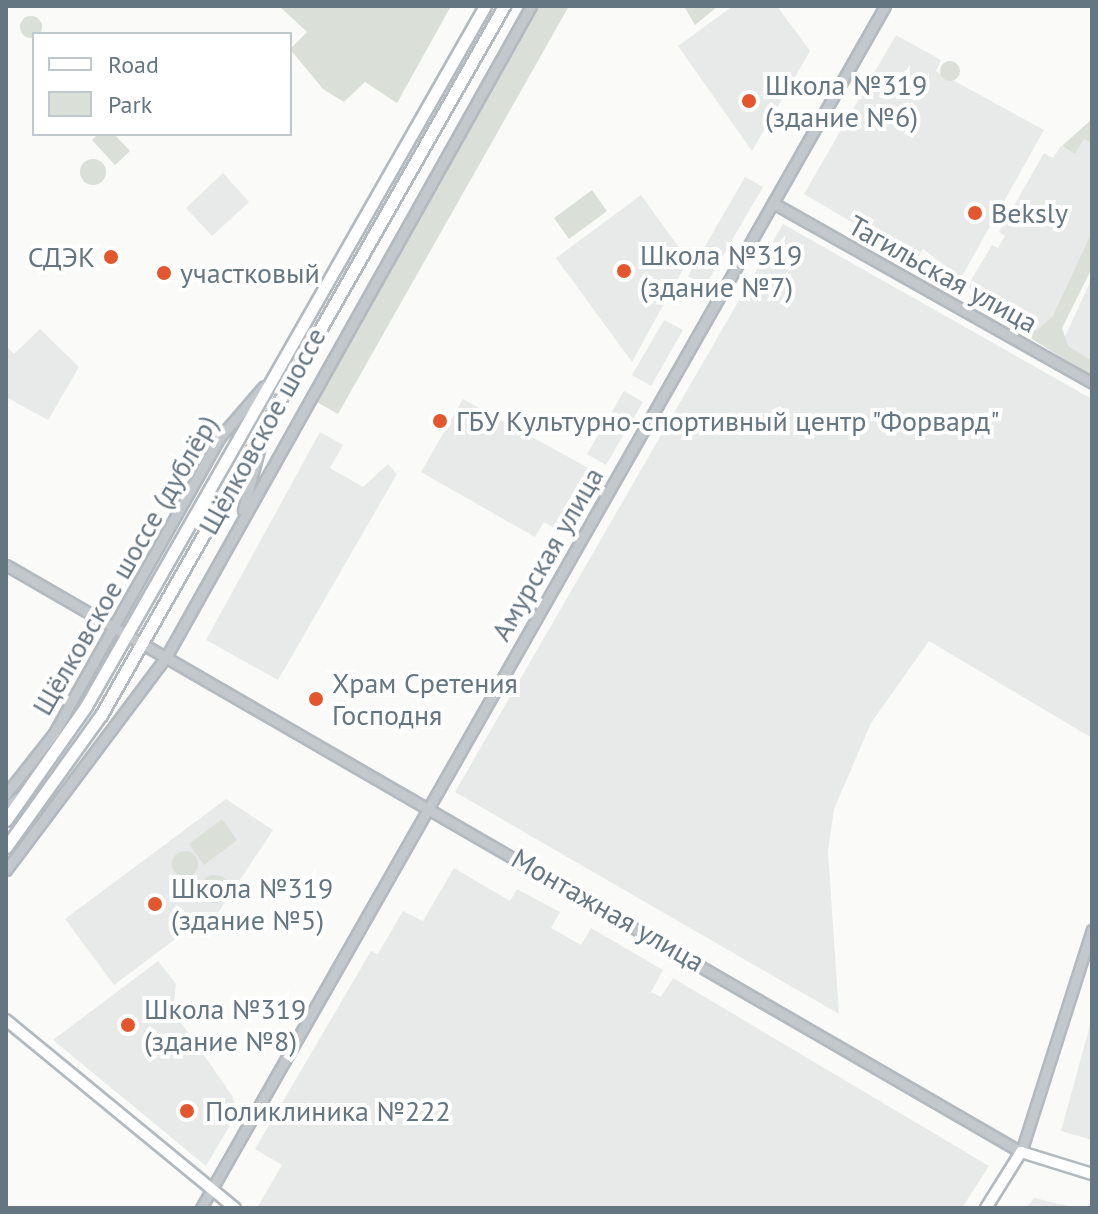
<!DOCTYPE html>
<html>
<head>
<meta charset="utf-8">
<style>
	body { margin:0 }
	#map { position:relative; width:1098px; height:1214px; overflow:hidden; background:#fafaf8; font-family:"PT Sans",sans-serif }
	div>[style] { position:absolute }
	.built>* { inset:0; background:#e8e9e9 }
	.green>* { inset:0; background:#dadfd7 }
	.round { border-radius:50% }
	.roads { filter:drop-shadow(2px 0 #b3babf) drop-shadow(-2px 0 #b3babf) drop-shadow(0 2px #b3babf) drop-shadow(0 -2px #b3babf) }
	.tertiary>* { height:9px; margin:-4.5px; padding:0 4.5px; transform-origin:4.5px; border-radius:4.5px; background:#c3c8cc }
	.secondary>* { height:10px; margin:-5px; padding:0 5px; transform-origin:5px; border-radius:5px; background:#fff }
	.primary>* { height:11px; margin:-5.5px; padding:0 5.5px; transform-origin:5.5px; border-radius:5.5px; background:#fff }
	.dots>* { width:22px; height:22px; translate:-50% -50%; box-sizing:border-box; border:4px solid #fff; border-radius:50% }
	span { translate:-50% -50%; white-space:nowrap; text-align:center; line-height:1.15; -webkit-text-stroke:8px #fff; paint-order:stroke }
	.poi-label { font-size:28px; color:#657683 }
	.left { translate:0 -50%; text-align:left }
	.right { translate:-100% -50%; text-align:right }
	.street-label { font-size:28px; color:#657683 }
	.frame { position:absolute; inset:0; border:8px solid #657683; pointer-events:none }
	.legend { position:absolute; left:32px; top:32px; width:260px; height:104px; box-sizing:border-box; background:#fff; border:2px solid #c1c8cd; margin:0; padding:10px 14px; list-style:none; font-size:24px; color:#657683 }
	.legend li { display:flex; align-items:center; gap:16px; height:40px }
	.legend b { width:40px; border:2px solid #c1c8cd }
</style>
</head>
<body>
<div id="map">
	<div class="built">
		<i style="clip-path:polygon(733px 6px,777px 6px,810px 51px,752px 151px,678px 46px)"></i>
		<i style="clip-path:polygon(896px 35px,941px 60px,936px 71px,1044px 130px,961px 278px,923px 249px,916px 260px,804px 194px)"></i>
		<i style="clip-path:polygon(1084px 139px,1092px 144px,1092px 255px,1051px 338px,967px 287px,992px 245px,998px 248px,1005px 236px,999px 232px,1044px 153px,1053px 158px,1061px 146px,1075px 154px)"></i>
		<i style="clip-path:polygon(223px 173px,249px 202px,212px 236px,186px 208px)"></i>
		<i style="clip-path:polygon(745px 177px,763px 187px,705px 286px,688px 276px)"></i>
		<i style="clip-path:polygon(641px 195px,688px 260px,632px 362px,556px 258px)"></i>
		<i style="clip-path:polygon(783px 224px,1092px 399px,1092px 738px,929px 641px,871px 723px,834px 809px,828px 851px,839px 1014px,455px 792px)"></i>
		<i style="clip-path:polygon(1092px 278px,1092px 363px,1061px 345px)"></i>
		<i style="clip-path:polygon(664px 320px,683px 330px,651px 386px,632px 375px)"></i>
		<i style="clip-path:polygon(40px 329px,79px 367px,48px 420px,6px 397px,6px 346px,14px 354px)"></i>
		<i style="clip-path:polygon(624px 391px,643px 402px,606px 465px,587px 454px)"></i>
		<i style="clip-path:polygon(463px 399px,601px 475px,567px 535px,544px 522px,535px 537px,421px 472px)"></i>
		<i style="clip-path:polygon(320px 432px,343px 445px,330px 468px,363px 487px,388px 464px,397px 474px,278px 680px,206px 640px)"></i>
		<i style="clip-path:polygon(226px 799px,273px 830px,202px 937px,193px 926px,114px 985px,65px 919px)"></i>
		<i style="clip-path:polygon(454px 868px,510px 901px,517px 889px,560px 912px,551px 928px,581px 945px,591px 928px,663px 970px,651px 992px,661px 997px,673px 978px,989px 1166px,962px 1208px,257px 1208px,282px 1165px,255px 1149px,371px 951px,378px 954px,403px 911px,423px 921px)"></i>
		<i style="clip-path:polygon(158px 961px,176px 984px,173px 1011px,233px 1097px,236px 1115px,206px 1166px,53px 1040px)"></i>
		<i style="clip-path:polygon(1092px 1018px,1092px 1140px,1061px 1131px)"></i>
		<i style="clip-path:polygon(1034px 1198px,1077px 1208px,1027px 1208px)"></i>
	</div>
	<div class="green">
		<i style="clip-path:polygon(279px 6px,451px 6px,397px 103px,365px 82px,344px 102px,323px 89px,290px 49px,307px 32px)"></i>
		<i style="clip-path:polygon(539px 6px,569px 6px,338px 414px,315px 401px)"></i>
		<i style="clip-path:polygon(684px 6px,718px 6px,695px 25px)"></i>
		<i class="round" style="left:20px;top:16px;width:22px;height:22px"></i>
		<i class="round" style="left:940px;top:61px;width:20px;height:20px"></i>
		<i style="clip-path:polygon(1092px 119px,1092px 144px,1084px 139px,1075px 154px,1062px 146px)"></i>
		<i style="clip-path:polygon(98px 134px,114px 134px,130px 151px,115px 165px,92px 140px)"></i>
		<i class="round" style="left:80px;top:159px;width:26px;height:26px"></i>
		<i style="clip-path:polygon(592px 190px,607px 211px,569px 239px,554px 218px)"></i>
		<i style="clip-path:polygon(1092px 232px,1092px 268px,1062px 328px,1068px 346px,1092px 361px,1092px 376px,1004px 322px,1037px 330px,1053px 316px)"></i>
		<i style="clip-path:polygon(222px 819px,237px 840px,204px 865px,189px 844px)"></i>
		<i class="round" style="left:172px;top:851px;width:26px;height:26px"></i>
		<i class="round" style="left:201px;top:875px;width:28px;height:28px"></i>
	</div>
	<div class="roads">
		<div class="tertiary">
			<i style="left:773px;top:203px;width:366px;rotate:29.4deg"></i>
			<i style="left:243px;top:510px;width:73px;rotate:-75deg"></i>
			<i style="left:6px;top:565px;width:1173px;rotate:30.04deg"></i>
			<i style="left:1021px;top:1152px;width:233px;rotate:-72.3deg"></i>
			<i style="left:6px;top:794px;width:78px;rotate:-51.8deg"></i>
			<i style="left:54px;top:733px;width:339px;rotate:-60.7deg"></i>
			<i style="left:220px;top:437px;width:67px;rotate:-49.2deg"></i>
			<i style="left:6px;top:806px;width:17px;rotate:-33deg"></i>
			<i style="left:6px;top:870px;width:266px;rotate:-53.1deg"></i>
			<i style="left:166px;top:657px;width:746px;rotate:-60.72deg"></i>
			<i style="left:201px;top:1208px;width:1383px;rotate:-60.36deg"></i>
		</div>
		<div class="secondary">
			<i style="left:6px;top:1020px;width:296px;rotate:39.4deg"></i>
			<i style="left:986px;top:1208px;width:66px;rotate:-58deg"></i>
			<i style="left:1021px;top:1152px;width:74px;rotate:17.2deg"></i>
		</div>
		<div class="primary">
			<i style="left:6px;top:820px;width:139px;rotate:-54.9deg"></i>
			<i style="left:86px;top:706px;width:806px;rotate:-60.32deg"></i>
			<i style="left:6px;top:847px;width:163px;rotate:-54.3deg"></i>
			<i style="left:101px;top:715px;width:816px;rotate:-60.39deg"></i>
		</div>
	</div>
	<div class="dots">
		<i style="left:749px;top:101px;background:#e4572e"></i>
		<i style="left:975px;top:213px;background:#e4572e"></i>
		<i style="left:111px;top:257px;background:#e4572e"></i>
		<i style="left:624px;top:271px;background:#e4572e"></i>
		<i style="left:164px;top:273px;background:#e4572e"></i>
		<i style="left:440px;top:421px;background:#e4572e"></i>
		<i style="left:316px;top:699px;background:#e4572e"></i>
		<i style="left:155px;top:904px;background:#e4572e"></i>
		<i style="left:128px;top:1025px;background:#e4572e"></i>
		<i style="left:187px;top:1111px;background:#e4572e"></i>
	</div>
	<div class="poi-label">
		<span class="left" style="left:765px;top:101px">Школа №319<br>(здание №6)</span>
		<span class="left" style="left:991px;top:213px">Beksly</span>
		<span class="left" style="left:640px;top:271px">Школа №319<br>(здание №7)</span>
		<span class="right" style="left:95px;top:257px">СДЭК</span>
		<span class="left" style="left:180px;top:273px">участковый</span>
		<span class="left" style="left:456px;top:421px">ГБУ Культурно-спортивный центр "Форвард"</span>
		<span class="left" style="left:332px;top:699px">Храм Сретения<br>Господня</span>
		<span class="left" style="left:171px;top:904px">Школа №319<br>(здание №5)</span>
		<span class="left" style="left:144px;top:1025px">Школа №319<br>(здание №8)</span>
		<span class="left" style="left:205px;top:1111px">Поликлиника №222</span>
	</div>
	<div class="street-label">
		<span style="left:943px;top:274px;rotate:29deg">Тагильская улица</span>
		<span style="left:262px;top:431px;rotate:-61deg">Щёлковское шоссе</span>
		<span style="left:547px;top:554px;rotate:-60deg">Амурская улица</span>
		<span style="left:125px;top:565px;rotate:-60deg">Щёлковское шоссе (дублёр)</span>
		<span style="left:608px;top:910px;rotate:30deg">Монтажная улица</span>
	</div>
	<div class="frame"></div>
	<ul class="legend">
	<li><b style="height:10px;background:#fff"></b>Road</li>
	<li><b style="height:22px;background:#dadfd7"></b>Park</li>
	</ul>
</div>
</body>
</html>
